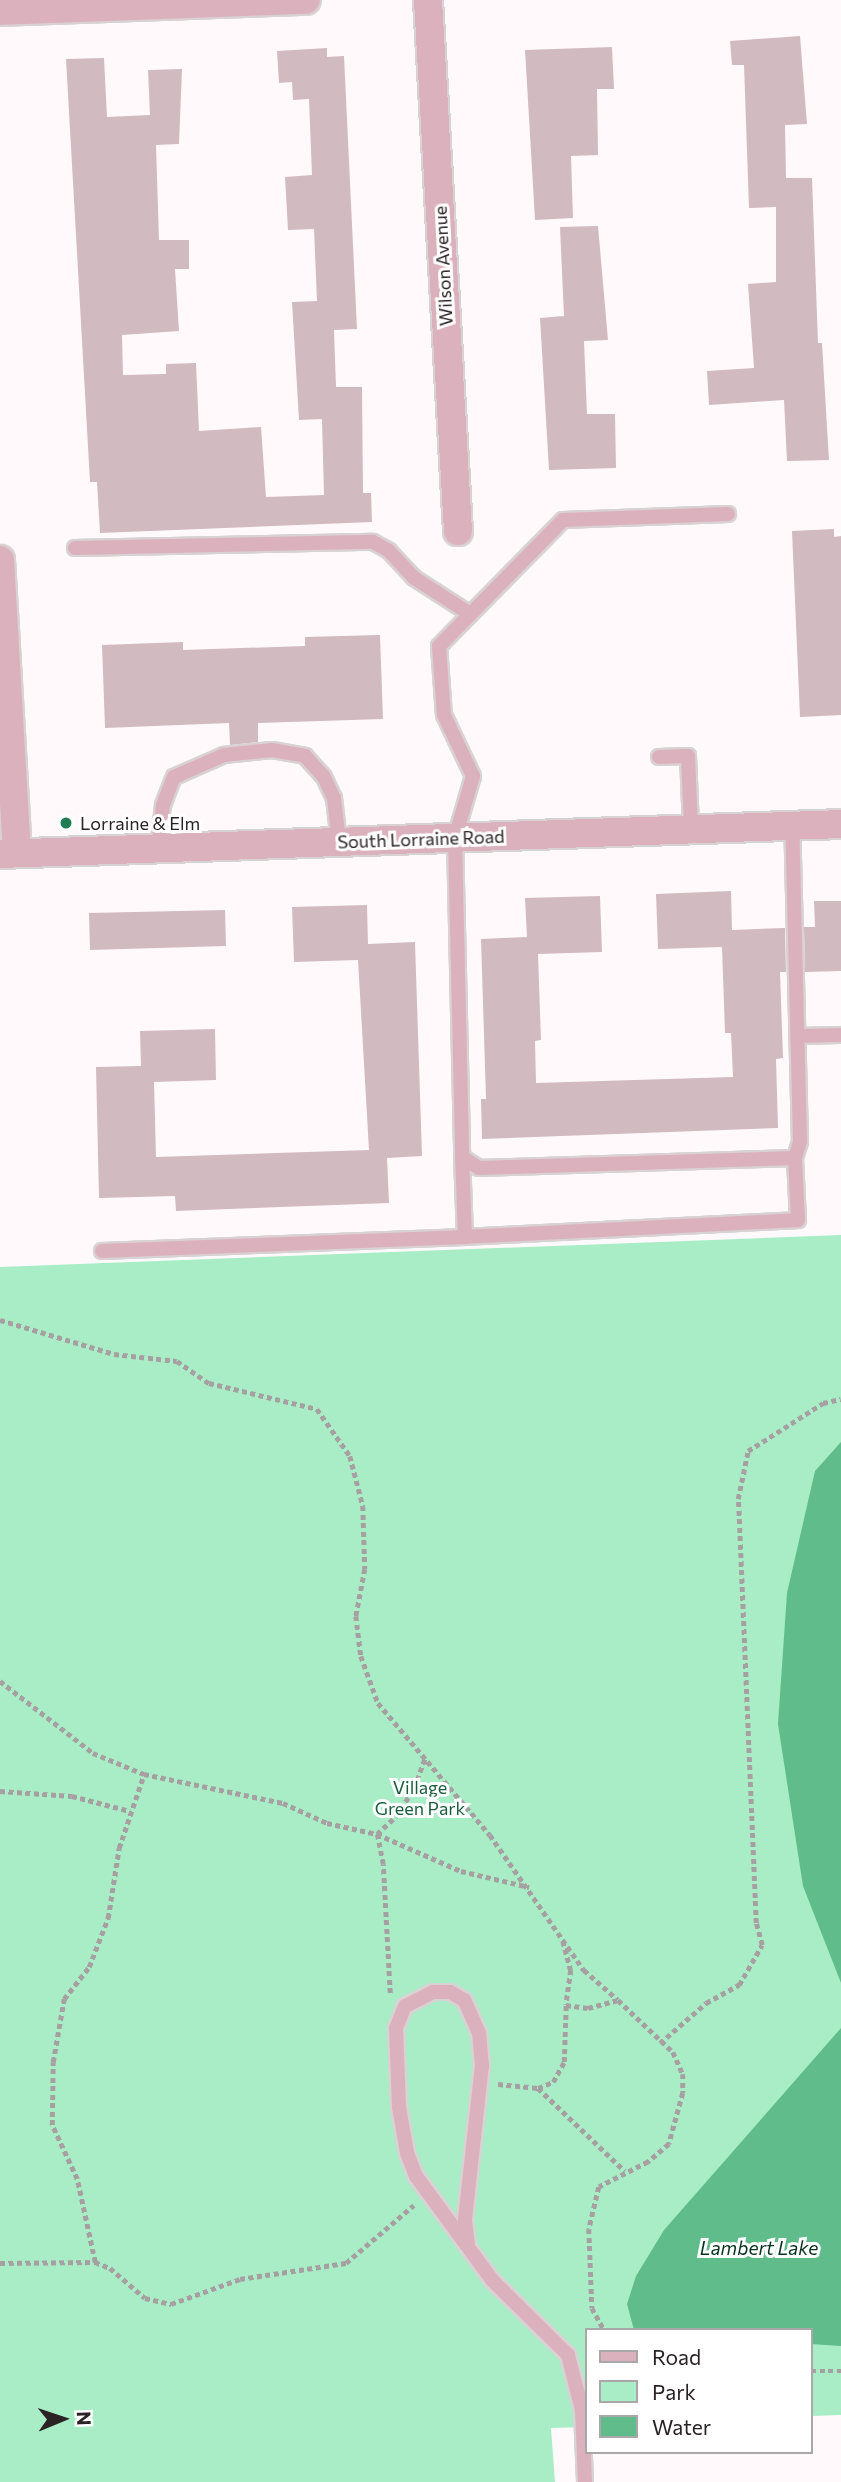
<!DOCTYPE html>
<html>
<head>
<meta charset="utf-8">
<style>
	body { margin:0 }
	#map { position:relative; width:841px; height:2482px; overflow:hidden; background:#fff9fb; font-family:Commissioner,sans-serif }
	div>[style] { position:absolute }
	.green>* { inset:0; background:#a8edc5 }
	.water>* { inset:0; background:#60bc8b }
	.building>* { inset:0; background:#d2bac1 }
	.path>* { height:4.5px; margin-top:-2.25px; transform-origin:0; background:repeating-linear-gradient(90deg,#a7a0a2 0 5px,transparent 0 8.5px) }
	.roads { filter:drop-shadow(2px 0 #d9d2d4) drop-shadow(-2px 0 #d9d2d4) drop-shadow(0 2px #d9d2d4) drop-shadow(0 -2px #d9d2d4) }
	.lane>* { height:14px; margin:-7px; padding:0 7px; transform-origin:7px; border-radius:7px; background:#dcb1be }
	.street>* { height:28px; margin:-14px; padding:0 14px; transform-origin:14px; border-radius:14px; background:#dcb1be }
	.dots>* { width:19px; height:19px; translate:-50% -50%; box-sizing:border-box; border:4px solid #fff; border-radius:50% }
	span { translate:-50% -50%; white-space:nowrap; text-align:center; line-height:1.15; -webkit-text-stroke:6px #fff; paint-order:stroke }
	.street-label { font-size:18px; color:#2b2225 }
	.poi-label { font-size:18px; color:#2b2225 }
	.left { translate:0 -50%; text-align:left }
	.park-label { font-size:18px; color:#1a5e3e }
	.water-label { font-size:19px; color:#08321e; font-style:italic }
	.legend { position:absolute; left:585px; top:2328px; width:228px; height:126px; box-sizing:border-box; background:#fff; border:2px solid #aaa7a8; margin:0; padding:9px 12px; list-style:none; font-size:21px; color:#2b2225 }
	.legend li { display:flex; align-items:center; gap:14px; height:35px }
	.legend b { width:35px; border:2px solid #aaa7a8 }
	.north { position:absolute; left:28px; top:2384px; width:70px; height:70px; -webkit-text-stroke:5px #fff; paint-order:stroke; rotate:88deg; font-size:19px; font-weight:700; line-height:28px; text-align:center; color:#2b2225 }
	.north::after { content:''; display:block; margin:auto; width:24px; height:32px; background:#2b2225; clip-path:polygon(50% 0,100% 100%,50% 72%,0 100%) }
</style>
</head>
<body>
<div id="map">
	<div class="green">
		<i style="clip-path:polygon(841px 1235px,841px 2415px,811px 2416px,811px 2330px,587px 2330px,587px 2427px,551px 2428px,555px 2482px,0 2482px,0 1267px)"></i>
	</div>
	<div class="water">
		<i style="clip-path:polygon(841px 1442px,841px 1983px,803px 1886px,778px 1724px,787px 1593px,815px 1471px)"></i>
		<i style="clip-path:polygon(841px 2028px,841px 2346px,811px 2344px,811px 2330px,634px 2330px,627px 2304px,636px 2276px,664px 2230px)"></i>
	</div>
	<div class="building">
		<i style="clip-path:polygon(800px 36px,807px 124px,785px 125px,786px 178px,812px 178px,818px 343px,822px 343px,829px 460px,787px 461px,784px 400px,709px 405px,707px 371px,754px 368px,748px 284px,776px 282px,776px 207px,749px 208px,744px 65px,732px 65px,730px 41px)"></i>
		<i style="clip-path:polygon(612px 47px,614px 89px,597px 89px,598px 155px,571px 156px,573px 218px,535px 220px,525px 50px)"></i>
		<i style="clip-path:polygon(327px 48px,327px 57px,344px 56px,357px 329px,334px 330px,336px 387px,362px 387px,363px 493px,371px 493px,372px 522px,100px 533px,97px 482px,90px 482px,66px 59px,104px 58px,107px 117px,150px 115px,148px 70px,182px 69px,179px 144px,156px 145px,159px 240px,189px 240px,189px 269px,175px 269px,179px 331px,122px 335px,123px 375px,166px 374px,166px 364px,196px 363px,199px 431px,261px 427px,266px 497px,324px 495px,322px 419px,299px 420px,292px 302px,317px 301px,314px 229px,288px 230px,285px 177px,312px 175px,309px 99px,293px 100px,292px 82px,279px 83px,277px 51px)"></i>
		<i style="clip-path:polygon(598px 226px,608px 340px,584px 341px,587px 414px,615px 414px,616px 468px,549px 470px,540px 318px,564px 316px,560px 227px)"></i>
		<i style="clip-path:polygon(834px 529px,834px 537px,841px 536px,841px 715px,800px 717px,792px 531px)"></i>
		<i style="clip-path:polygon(380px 635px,383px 719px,258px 723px,258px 742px,230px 745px,229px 723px,105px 728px,102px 645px,183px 642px,183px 650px,305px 646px,305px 637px)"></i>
		<i style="clip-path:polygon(731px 891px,732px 930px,785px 928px,786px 972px,780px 972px,783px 1058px,776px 1059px,778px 1128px,482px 1139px,481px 1099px,486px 1099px,481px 939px,527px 937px,525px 898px,600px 896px,602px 952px,538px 954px,541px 1040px,535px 1041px,536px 1083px,733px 1077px,731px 1033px,725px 1033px,722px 947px,658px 949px,656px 894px)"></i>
		<i style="clip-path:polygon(814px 901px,841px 901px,841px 971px,805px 972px,804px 927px,815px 927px)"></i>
		<i style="clip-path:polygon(367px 905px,368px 944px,415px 942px,422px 1156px,387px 1158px,389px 1203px,176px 1211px,175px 1196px,99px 1198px,96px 1067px,141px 1066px,140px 1031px,215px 1029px,216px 1080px,154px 1082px,156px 1157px,369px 1150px,358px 960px,294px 962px,292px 907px)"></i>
		<i style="clip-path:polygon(225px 910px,226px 946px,90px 950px,89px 913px)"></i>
	</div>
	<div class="path">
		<i style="left:0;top:1320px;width:119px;rotate:16.6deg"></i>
		<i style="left:114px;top:1354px;width:63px;rotate:6.3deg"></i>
		<i style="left:177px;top:1361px;width:39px;rotate:35deg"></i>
		<i style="left:209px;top:1383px;width:111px;rotate:13.5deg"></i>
		<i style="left:317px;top:1409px;width:57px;rotate:54.9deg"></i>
		<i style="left:350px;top:1456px;width:52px;rotate:75.4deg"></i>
		<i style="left:363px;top:1506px;width:63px;rotate:88.2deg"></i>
		<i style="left:365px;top:1569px;width:48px;rotate:100.8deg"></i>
		<i style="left:356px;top:1616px;width:40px;rotate:82.9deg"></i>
		<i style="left:361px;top:1656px;width:50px;rotate:70.1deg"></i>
		<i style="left:378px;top:1703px;width:173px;rotate:49.7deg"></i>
		<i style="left:490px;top:1835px;width:165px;rotate:55.2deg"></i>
		<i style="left:584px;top:1970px;width:45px;rotate:41.4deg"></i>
		<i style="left:0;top:1681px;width:118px;rotate:37.7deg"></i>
		<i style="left:93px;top:1753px;width:55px;rotate:22.4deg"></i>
		<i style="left:144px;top:1774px;width:142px;rotate:11.8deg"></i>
		<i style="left:283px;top:1803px;width:48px;rotate:24.4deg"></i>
		<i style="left:327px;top:1823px;width:51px;rotate:12.4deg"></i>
		<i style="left:377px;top:1834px;width:92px;rotate:23.8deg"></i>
		<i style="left:461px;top:1871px;width:70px;rotate:13.2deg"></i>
		<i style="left:0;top:1791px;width:72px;rotate:4deg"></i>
		<i style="left:72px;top:1796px;width:60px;rotate:14.5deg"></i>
		<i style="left:563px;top:1941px;width:30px;rotate:75deg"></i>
		<i style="left:571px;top:1970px;width:35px;rotate:98deg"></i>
		<i style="left:390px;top:1993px;width:129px;rotate:-93.1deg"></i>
		<i style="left:383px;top:1864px;width:31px;rotate:-101deg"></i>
		<i style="left:377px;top:1834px;width:26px;rotate:-43deg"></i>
		<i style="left:396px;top:1816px;width:33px;rotate:-57deg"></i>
		<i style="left:414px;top:1788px;width:33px;rotate:-70deg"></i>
		<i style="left:660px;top:2043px;width:61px;rotate:-41deg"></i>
		<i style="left:706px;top:2003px;width:38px;rotate:-29deg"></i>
		<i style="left:739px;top:1985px;width:46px;rotate:-60.1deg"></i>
		<i style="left:762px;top:1945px;width:23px;rotate:-105deg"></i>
		<i style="left:756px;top:1923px;width:424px;rotate:-92.4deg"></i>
		<i style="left:738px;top:1499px;width:49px;rotate:-78.2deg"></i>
		<i style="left:748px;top:1451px;width:89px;rotate:-32.6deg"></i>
		<i style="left:823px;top:1403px;width:18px;rotate:-13deg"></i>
		<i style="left:498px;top:2084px;width:40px;rotate:5.7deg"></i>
		<i style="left:538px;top:2088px;width:16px;rotate:-22deg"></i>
		<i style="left:553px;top:2082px;width:23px;rotate:-61deg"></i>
		<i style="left:564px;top:2062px;width:57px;rotate:-88deg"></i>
		<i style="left:566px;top:2005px;width:22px;rotate:8deg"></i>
		<i style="left:588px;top:2008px;width:31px;rotate:-15deg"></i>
		<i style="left:618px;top:2000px;width:76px;rotate:43.4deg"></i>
		<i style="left:673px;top:2052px;width:24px;rotate:66deg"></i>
		<i style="left:683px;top:2074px;width:19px;rotate:90deg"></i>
		<i style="left:683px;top:2093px;width:53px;rotate:105.4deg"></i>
		<i style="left:669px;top:2144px;width:28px;rotate:139deg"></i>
		<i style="left:648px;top:2162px;width:55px;rotate:153deg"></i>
		<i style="left:599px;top:2187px;width:43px;rotate:103.4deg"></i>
		<i style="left:589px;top:2229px;width:79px;rotate:87.8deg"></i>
		<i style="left:592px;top:2308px;width:25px;rotate:61deg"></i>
		<i style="left:538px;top:2088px;width:120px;rotate:43.7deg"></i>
		<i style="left:95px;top:2262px;width:16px;rotate:22deg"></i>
		<i style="left:110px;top:2268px;width:46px;rotate:40.6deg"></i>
		<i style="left:145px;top:2298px;width:27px;rotate:13deg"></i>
		<i style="left:171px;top:2304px;width:73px;rotate:-19.9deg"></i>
		<i style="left:240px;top:2279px;width:107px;rotate:-8.6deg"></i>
		<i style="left:346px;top:2263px;width:89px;rotate:-40.5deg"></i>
		<i style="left:0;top:2263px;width:95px;rotate:-0.6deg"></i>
		<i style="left:95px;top:2262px;width:85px;rotate:-102.2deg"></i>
		<i style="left:77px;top:2179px;width:60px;rotate:-114.8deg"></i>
		<i style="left:52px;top:2125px;width:63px;rotate:-89.1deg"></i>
		<i style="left:53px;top:2062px;width:64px;rotate:-80.1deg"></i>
		<i style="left:64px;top:1999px;width:41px;rotate:-52deg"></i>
		<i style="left:89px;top:1967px;width:53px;rotate:-68.8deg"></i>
		<i style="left:108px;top:1918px;width:71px;rotate:-81.1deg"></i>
		<i style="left:119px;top:1848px;width:78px;rotate:-71.3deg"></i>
		<i style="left:811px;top:2371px;width:30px"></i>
	</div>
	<div class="roads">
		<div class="lane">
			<i style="left:728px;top:514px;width:165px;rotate:177.9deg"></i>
			<i style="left:563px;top:520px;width:177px;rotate:134.5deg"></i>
			<i style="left:439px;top:646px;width:69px;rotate:85.9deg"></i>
			<i style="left:444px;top:715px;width:68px;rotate:64.6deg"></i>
			<i style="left:473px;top:776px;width:65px;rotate:106.2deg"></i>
			<i style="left:455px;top:838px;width:319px;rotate:88.7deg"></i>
			<i style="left:462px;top:1157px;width:20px;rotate:33deg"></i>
			<i style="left:479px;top:1168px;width:316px;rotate:-1.8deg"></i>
			<i style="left:795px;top:1158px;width:17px;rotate:-73deg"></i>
			<i style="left:800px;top:1142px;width:317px;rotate:-91.4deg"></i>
			<i style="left:75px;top:548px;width:298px;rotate:-1.2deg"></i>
			<i style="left:373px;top:542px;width:18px;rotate:29deg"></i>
			<i style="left:389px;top:551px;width:37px;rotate:47deg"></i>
			<i style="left:414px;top:578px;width:67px;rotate:32.7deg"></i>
			<i style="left:659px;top:757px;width:29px;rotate:-2deg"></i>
			<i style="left:688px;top:756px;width:73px;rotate:87.6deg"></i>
			<i style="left:158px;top:848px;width:43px;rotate:-83.4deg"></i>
			<i style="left:163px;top:805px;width:30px;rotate:-69deg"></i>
			<i style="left:174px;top:777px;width:55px;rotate:-23.7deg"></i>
			<i style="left:224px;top:755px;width:48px;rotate:-5.9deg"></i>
			<i style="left:272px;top:750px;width:34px;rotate:10deg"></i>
			<i style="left:305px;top:756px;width:28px;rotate:48deg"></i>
			<i style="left:324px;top:777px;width:23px;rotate:65deg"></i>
			<i style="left:334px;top:798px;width:44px;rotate:83.5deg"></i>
			<i style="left:798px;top:1036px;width:43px;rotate:-1.3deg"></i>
			<i style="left:465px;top:1237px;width:333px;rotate:-2.9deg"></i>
			<i style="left:798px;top:1220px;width:62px;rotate:-92.8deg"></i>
			<i style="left:102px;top:1251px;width:363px;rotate:-2.2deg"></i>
			<i style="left:465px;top:1237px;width:80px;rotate:-92.1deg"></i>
			<i style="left:468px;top:2245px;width:26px;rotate:-97deg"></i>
			<i style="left:465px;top:2219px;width:154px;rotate:-83.7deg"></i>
			<i style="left:482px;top:2066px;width:33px;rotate:-95deg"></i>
			<i style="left:479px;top:2033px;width:36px;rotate:-114deg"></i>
			<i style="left:464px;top:2000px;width:16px;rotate:-150deg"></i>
			<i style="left:450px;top:1992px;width:17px;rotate:180deg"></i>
			<i style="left:433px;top:1992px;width:31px;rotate:153deg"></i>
			<i style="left:405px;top:2006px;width:24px;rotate:112deg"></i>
			<i style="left:396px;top:2028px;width:79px;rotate:87.8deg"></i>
			<i style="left:399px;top:2107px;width:47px;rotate:80.1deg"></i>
			<i style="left:407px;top:2153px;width:25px;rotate:69deg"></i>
			<i style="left:416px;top:2176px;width:129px;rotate:53.8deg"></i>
			<i style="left:492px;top:2280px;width:107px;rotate:44.6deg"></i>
			<i style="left:568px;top:2355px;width:57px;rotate:75.7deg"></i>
			<i style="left:582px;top:2410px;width:72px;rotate:87.6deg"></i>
		</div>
		<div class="street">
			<i style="left:428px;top:0;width:532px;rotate:86.77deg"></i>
			<i style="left:0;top:11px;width:306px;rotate:-2.1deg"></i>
			<i style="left:0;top:560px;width:293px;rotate:86.7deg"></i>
			<i style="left:0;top:854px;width:842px;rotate:-2.04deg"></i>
		</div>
	</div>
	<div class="dots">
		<i style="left:66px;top:823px;background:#207c52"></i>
	</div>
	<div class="street-label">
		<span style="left:443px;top:266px;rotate:-93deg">Wilson Avenue</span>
		<span style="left:421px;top:839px;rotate:-2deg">South Lorraine Road</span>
	</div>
	<div class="poi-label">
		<span class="left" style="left:80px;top:823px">Lorraine &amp; Elm</span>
	</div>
	<div class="park-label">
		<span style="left:420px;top:1798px">Village<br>Green Park</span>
	</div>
	<div class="water-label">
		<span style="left:759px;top:2248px">Lambert Lake</span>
	</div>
	<ul class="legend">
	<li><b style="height:9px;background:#dcb1be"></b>Road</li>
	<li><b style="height:19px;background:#a8edc5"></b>Park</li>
	<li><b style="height:19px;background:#60bc8b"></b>Water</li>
	</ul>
	<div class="north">N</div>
</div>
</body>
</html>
